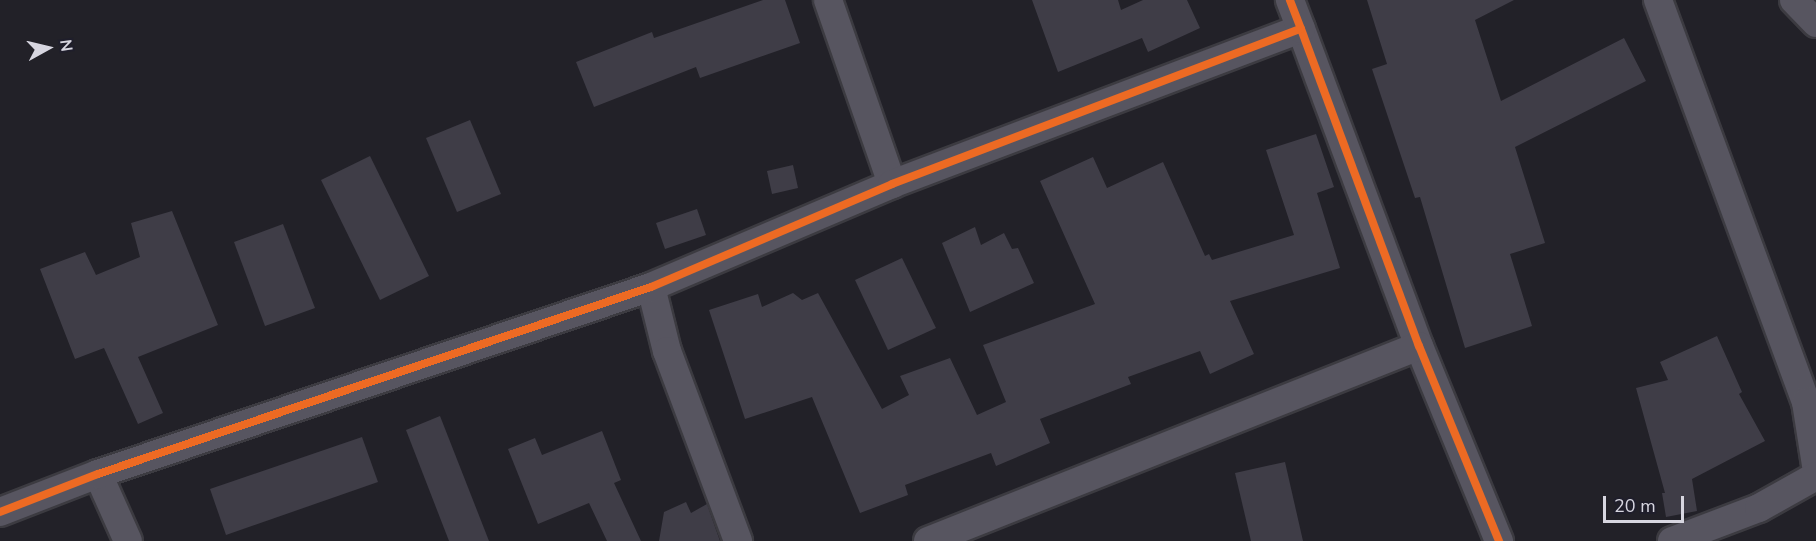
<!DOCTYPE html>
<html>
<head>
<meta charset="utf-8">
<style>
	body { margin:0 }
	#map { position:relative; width:1816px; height:541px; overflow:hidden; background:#222128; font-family:"Nunito Sans",sans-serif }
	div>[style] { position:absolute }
	.building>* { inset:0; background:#3f3d47 }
	.roads { filter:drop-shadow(2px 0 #3c3b41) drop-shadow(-2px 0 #3c3b41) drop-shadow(0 2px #3c3b41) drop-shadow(0 -2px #3c3b41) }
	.street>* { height:28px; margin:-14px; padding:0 14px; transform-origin:14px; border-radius:14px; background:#575560 }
	.cycleway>* { height:8px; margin:-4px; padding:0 4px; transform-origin:4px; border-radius:4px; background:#ed6a23 }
	span { translate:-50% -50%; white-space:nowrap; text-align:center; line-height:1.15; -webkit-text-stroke:6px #1f1e2b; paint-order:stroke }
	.north { position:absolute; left:18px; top:18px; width:60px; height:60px; -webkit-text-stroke:4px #1f1e2b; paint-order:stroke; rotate:82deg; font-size:16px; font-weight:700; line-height:24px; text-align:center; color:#d7d6e0 }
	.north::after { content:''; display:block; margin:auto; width:21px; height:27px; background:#d7d6e0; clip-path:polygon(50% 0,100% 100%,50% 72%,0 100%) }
	.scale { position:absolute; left:1603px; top:496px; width:81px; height:27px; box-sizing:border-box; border:3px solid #d7d6e0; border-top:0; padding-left:8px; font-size:18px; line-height:21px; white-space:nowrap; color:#d7d6e0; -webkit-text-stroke:4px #1f1e2b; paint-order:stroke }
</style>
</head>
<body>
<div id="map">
	<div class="building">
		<i style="clip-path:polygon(763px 0,785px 0,800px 43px,700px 78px,696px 67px,594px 107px,576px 62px,652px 32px,654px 38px)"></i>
		<i style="clip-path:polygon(1032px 0,1118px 0,1121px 10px,1143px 0,1187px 0,1200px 28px,1148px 52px,1142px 38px,1058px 72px)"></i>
		<i style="clip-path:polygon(1367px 0,1514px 0,1475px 20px,1501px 101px,1624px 38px,1646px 81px,1515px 147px,1545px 243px,1510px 254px,1532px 326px,1465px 348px,1420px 197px,1415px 198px,1372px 69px,1387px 64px)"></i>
		<i style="clip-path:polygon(470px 120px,501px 194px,457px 212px,426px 138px)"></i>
		<i style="clip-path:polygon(1316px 134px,1334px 187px,1317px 193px,1340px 268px,1230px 301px,1254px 354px,1210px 374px,1200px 351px,1128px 377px,1131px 384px,1040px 419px,1050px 443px,996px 466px,991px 453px,905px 485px,908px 495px,860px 513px,812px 397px,745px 419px,709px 310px,758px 294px,762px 307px,793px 293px,802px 300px,818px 293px,882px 409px,909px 395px,900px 376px,950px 358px,977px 415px,1006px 402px,983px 345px,1095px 304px,1040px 181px,1093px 157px,1107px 188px,1163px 162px,1205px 256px,1209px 254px,1212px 260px,1294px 235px,1266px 150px)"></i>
		<i style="clip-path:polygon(370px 156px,429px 276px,380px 300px,321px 180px)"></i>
		<i style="clip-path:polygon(793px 165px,798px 188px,772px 194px,767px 171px)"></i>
		<i style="clip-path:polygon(697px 209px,706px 235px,665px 249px,656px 223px)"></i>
		<i style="clip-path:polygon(172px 211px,218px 325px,138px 357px,163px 413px,138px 424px,104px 348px,75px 359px,40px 269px,85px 252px,96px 275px,140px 257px,131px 223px)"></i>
		<i style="clip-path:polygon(283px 224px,315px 308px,265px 326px,234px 242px)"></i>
		<i style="clip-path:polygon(975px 227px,981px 245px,1004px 233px,1012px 249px,1018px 248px,1034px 283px,970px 312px,942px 243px)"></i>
		<i style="clip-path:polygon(902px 258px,936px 328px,888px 350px,855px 280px)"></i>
		<i style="clip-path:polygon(1717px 336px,1742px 392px,1739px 394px,1765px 441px,1692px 479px,1697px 511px,1666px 517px,1662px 493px,1665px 493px,1636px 388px,1668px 380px,1660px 362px)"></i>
		<i style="clip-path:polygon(440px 416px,489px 541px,449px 541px,406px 430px)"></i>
		<i style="clip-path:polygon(602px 431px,621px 480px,614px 483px,641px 541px,607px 541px,589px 503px,538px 524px,508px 449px,535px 438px,542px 455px)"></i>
		<i style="clip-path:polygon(362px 437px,378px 482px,226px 535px,210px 489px)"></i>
		<i style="clip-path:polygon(1285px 462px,1303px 541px,1251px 541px,1235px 473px)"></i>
		<i style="clip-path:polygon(686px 502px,691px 513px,707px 504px,720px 541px,659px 541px,664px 512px)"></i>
	</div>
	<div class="roads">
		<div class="street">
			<i style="left:828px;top:0;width:195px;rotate:70.8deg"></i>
			<i style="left:1658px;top:0;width:428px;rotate:69.8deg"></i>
			<i style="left:1806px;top:402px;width:64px;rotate:81deg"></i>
			<i style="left:1794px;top:0;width:32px;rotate:46deg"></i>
			<i style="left:1301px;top:29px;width:338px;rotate:69.6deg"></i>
			<i style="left:1419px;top:346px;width:211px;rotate:67.7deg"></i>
			<i style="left:651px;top:287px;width:66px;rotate:76deg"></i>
			<i style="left:667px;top:351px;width:203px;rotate:69.5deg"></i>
			<i style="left:98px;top:474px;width:73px;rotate:65.9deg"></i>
			<i style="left:0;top:512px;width:105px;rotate:-21.2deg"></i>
			<i style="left:98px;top:474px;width:584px;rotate:-18.68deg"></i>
			<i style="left:651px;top:287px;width:262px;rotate:-23.1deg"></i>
			<i style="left:892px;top:184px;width:437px;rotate:-20.8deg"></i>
			<i style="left:1301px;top:29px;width:31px;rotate:-111deg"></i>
			<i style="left:928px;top:541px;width:528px;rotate:-21.66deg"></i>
			<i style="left:1672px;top:541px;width:93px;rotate:-20.8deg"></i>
			<i style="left:1759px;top:508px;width:65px;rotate:-29.3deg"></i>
		</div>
	</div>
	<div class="cycleway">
		<i style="left:1301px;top:29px;width:338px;rotate:69.6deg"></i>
		<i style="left:1419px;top:346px;width:211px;rotate:67.7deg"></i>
		<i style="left:0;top:512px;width:105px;rotate:-21.2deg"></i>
		<i style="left:98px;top:474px;width:584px;rotate:-18.68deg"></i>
		<i style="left:651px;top:287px;width:262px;rotate:-23.1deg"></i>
		<i style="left:892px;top:184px;width:437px;rotate:-20.8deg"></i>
		<i style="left:1301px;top:29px;width:31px;rotate:-111deg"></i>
	</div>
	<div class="north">N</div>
	<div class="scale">20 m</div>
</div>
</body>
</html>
